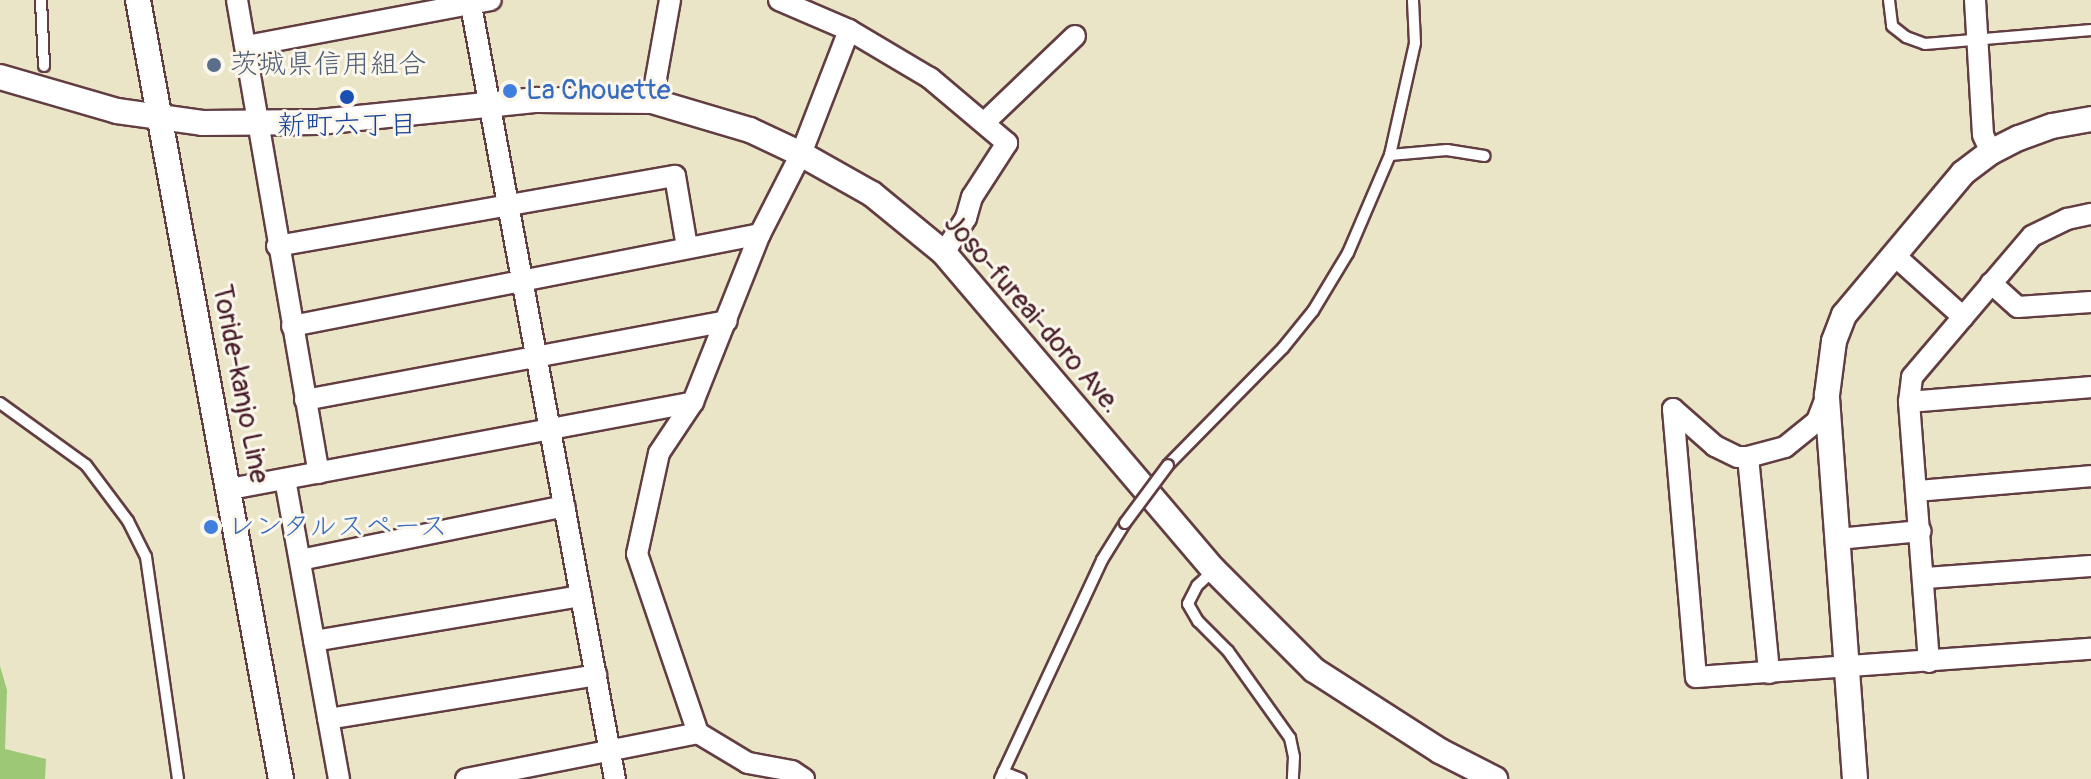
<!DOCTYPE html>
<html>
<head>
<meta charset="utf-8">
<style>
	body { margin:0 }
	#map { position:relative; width:2091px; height:779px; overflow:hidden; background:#eae5c6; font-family:Pangolin,"Klee One",sans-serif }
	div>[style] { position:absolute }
	.green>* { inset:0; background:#9dc875 }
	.roads { filter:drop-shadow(2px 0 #623d42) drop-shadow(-2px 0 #623d42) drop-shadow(0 2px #623d42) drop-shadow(0 -2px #623d42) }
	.service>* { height:10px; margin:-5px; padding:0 5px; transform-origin:5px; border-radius:5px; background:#fff }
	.minor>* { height:20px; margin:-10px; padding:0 10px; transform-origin:10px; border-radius:10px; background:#fff }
	.tertiary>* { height:24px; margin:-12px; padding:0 12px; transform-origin:12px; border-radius:12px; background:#fff }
	.bridges { filter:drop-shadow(2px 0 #623d42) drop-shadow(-2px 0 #623d42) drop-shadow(0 2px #623d42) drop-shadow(0 -2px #623d42) }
	.service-bridge>* { height:10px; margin:-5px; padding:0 5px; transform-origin:5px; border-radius:5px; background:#fff }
	.dots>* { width:22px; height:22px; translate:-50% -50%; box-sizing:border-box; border:4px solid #fbf7ec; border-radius:50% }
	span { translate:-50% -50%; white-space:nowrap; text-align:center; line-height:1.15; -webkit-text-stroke:6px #fbf7ec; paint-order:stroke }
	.service-label { font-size:28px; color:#4e5e75 }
	.left { translate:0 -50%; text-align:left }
	.shop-label { font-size:28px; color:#366cbe }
	.transit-label { font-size:28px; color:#164399 }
	.street-label { font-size:28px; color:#4a1f2b }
</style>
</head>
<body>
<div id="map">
	<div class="green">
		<i style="clip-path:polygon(0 666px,7px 690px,5px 749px,46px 759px,45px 779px,0 779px)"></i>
	</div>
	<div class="roads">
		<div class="service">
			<i style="left:41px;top:0;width:66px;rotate:87.4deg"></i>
			<i style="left:1889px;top:0;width:26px;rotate:83deg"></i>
			<i style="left:1892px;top:26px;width:18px;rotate:38deg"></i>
			<i style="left:1906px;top:37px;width:20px;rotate:20deg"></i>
			<i style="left:1925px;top:44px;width:167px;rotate:-4.8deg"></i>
			<i style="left:1390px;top:155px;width:57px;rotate:-5deg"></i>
			<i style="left:1447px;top:150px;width:38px;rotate:9deg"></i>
			<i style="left:0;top:403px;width:106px;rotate:35.8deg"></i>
			<i style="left:86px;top:465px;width:70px;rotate:53.1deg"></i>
			<i style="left:128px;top:521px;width:40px;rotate:63.4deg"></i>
			<i style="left:146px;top:557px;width:224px;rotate:81.8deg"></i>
			<i style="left:1168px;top:465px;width:164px;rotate:-45.5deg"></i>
			<i style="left:1283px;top:348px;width:48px;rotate:-51deg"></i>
			<i style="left:1313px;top:311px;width:68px;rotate:-58.9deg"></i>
			<i style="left:1348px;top:253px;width:107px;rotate:-66.8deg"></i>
			<i style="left:1390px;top:155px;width:115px;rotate:-77.4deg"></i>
			<i style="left:1415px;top:43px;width:43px;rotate:-92.7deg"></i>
			<i style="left:1214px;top:570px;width:23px;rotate:137deg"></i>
			<i style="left:1197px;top:586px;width:20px;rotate:117deg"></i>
			<i style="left:1188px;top:604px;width:20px;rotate:60deg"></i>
			<i style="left:1198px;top:621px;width:42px;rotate:45deg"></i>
			<i style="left:1228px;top:651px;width:107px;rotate:54.5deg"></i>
			<i style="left:1290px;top:738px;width:19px;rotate:78deg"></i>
			<i style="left:1294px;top:757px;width:22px;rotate:93deg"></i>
			<i style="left:1003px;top:772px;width:19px;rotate:21deg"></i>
			<i style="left:1000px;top:779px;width:242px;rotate:-65deg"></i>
			<i style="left:1102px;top:560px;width:44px;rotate:-58.1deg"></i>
		</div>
		<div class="minor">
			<i style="left:237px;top:0;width:480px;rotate:80.2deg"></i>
			<i style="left:470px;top:0;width:792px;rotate:79.46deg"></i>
			<i style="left:779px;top:0;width:76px;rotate:23.2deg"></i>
			<i style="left:849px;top:30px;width:94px;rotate:30.7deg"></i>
			<i style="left:930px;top:78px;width:101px;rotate:40.2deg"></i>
			<i style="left:1007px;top:143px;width:64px;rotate:122.9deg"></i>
			<i style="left:972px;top:197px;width:22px;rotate:106deg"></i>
			<i style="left:966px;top:218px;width:41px;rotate:122.2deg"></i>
			<i style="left:1975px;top:0;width:135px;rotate:86.6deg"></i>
			<i style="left:1983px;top:135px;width:19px;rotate:65deg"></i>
			<i style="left:247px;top:46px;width:248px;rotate:-10.7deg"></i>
			<i style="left:652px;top:101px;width:103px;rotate:-79.9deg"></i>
			<i style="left:986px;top:121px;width:123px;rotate:-43.7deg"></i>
			<i style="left:277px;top:246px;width:404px;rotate:-10deg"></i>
			<i style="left:675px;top:176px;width:72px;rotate:80.4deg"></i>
			<i style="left:1894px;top:255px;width:93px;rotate:41.9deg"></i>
			<i style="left:1991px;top:283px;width:36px;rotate:42deg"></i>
			<i style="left:2018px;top:307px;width:73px;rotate:-3.9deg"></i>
			<i style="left:292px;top:326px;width:477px;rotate:-11.1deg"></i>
			<i style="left:305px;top:400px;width:429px;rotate:-10.6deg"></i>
			<i style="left:1909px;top:402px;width:183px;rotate:-4.7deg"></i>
			<i style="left:1673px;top:409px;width:269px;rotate:85.1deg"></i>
			<i style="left:1696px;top:677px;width:396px;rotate:-4.1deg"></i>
			<i style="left:1673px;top:409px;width:56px;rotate:41.4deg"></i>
			<i style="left:1715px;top:446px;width:25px;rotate:26deg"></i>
			<i style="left:1738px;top:457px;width:10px"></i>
			<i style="left:1748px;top:457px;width:38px;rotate:-15deg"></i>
			<i style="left:1785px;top:447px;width:41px;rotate:-39.1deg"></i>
			<i style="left:1817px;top:421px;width:26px;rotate:-69deg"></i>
			<i style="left:1748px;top:457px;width:217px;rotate:84.4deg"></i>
			<i style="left:285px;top:479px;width:305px;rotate:79.8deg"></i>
			<i style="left:230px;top:489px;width:471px;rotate:-10.6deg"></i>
			<i style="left:1917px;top:491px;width:175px;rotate:-4.9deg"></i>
			<i style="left:1838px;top:539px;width:83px;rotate:-5.5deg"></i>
			<i style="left:300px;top:560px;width:270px;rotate:-11.5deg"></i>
			<i style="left:1926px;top:578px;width:165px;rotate:-4.2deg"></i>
			<i style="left:314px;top:641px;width:271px;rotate:-9.6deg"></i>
			<i style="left:1929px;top:662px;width:261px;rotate:-94.4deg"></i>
			<i style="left:1909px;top:402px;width:25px;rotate:-83deg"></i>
			<i style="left:1912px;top:377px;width:185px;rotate:-49.6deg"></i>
			<i style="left:2032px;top:236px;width:39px;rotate:-26deg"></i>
			<i style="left:2067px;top:219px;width:25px;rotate:-12deg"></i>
			<i style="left:328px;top:719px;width:272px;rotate:-9.3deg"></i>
			<i style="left:466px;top:779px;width:237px;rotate:-11.2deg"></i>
			<i style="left:804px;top:779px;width:14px;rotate:-146deg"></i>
			<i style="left:792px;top:771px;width:45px;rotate:-169.7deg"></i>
			<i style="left:748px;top:763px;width:58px;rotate:-149deg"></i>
			<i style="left:698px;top:733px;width:189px;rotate:-108.8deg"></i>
			<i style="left:637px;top:554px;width:103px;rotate:-77.7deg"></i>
			<i style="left:659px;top:453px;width:61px;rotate:-56.3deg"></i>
			<i style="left:693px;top:402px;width:181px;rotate:-68.3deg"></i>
			<i style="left:760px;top:234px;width:90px;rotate:-62.9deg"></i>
			<i style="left:801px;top:154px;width:133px;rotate:-68.8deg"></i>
		</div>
		<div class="tertiary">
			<i style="left:138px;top:0;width:792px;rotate:79.6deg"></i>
			<i style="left:0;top:77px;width:122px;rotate:16.2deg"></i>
			<i style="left:117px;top:111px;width:86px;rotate:8deg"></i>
			<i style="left:202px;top:123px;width:117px;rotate:-0.5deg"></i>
			<i style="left:319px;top:122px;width:219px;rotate:-5.8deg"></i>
			<i style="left:537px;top:100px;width:115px;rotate:0.5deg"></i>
			<i style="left:652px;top:101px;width:102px;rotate:16.5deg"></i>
			<i style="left:750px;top:130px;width:56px;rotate:25.2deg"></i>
			<i style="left:801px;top:154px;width:81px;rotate:29.4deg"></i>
			<i style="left:872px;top:194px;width:93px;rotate:39.3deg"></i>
			<i style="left:944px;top:253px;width:416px;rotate:49.6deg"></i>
			<i style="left:1214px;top:570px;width:141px;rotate:45deg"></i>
			<i style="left:1314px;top:670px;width:150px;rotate:32.7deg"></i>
			<i style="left:1440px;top:751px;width:62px;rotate:27deg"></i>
			<i style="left:1855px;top:779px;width:385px;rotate:-94.2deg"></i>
			<i style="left:1827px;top:395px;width:54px;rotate:-82.6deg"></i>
			<i style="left:1834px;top:341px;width:28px;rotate:-69deg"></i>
			<i style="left:1844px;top:315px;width:185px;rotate:-50deg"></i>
			<i style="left:1963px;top:173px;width:35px;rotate:-37deg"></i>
			<i style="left:1991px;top:152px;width:31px;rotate:-27deg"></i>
			<i style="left:2019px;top:138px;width:35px;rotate:-20deg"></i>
			<i style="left:2052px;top:126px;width:40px;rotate:-10deg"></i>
		</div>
	</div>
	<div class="bridges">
		<div class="service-bridge">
			<i style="left:1125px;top:523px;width:72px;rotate:-53.4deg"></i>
		</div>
	</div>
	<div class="dots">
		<i style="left:214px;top:65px;background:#5c6f8a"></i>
		<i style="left:510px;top:91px;background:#3f7fe0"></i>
		<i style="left:347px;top:97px;background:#1a4fb4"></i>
		<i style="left:211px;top:527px;background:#3f7fe0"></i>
	</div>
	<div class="service-label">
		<span class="left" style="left:230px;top:65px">茨城県信用組合</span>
	</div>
	<div class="shop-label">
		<span class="left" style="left:526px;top:91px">La Chouette</span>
		<span class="left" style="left:227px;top:527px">レンタルスペース</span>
	</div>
	<div class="transit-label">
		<span style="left:347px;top:126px">新町六丁目</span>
	</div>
	<div class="street-label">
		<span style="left:1032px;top:314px;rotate:49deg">Joso-fureai-doro Ave.</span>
		<span style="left:240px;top:384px;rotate:79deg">Toride-kanjo Line</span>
	</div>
</div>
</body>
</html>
